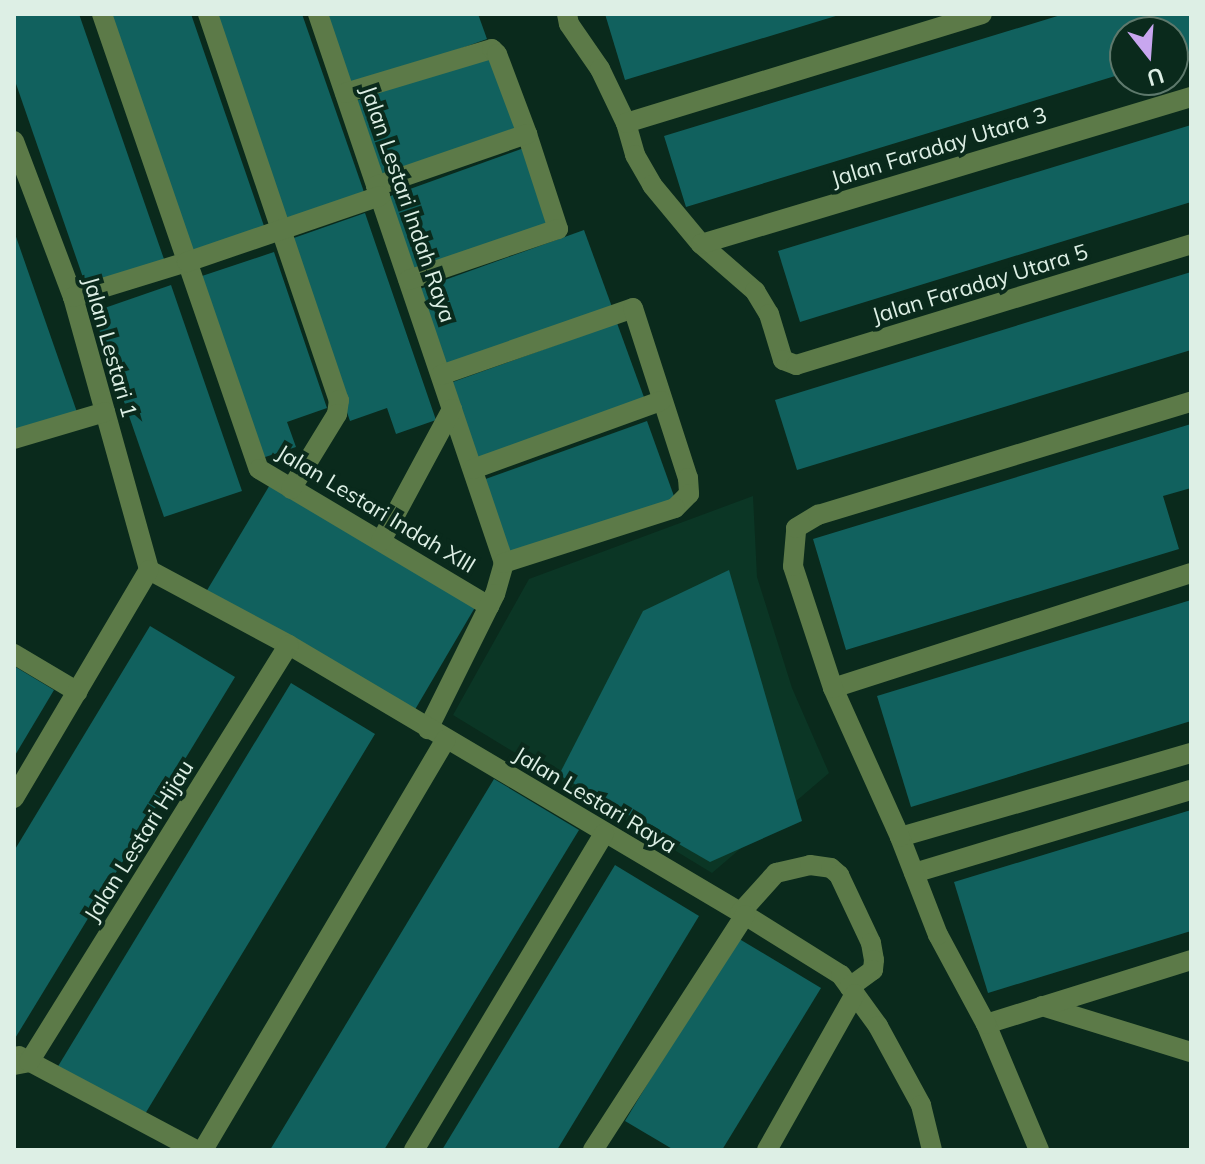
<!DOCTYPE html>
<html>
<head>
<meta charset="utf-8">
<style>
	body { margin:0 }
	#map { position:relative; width:1205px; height:1164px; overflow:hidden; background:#0a2a1c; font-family:Mulish,sans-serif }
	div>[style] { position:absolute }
	.built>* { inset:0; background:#0b3625 }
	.building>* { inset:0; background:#11615e }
	.minor>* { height:20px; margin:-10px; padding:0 10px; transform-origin:10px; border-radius:10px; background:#5c7a48 }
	span { translate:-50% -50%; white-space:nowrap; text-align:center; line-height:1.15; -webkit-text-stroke:8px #0a2a1c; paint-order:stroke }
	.street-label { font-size:22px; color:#ddefe5 }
	.frame { position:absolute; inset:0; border:16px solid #ddefe5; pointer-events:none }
	.north { position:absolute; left:1109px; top:16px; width:80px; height:80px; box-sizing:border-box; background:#0a2a1c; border:2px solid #5e796c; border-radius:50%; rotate:163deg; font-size:22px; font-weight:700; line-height:32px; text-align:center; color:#ddefe5 }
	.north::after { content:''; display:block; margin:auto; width:28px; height:36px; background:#c8a6ef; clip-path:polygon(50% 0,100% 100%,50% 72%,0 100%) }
</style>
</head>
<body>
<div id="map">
	<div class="built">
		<i style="clip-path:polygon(753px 496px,757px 577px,792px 688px,829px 773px,712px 873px,453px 715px,529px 579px)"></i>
	</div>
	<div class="building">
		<i style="clip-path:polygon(14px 14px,79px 14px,165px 262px,87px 289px,14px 78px)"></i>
		<i style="clip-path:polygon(104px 14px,191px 14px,265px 229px,187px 256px)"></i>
		<i style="clip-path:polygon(215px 14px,302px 14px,364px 192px,286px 219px)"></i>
		<i style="clip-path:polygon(321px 14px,478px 14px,487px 39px,348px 89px)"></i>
		<i style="clip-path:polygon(605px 14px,838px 14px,839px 15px,625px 80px)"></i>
		<i style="clip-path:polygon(1064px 14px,1191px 14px,1191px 53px,1173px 58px,1173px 32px,1125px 32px,1125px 73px,686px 207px,664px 136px)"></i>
		<i style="clip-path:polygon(492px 52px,520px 130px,381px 180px,353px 102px)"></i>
		<i style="clip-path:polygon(1191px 125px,1191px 202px,800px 322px,778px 251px)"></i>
		<i style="clip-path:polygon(524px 148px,552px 225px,412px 275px,385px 198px)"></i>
		<i style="clip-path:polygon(365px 213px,436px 420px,396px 434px,387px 408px,350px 421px,288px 240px)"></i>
		<i style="clip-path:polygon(584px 230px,612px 307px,445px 367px,417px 290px)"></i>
		<i style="clip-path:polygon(14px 231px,78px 415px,14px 437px)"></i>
		<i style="clip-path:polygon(274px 252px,327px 408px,287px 422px,296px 447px,259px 459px,196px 278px)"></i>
		<i style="clip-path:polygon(1191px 272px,1191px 350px,797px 470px,775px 400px)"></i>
		<i style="clip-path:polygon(171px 285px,242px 491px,164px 517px,93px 312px)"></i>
		<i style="clip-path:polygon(617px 323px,645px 400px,477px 460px,450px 383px)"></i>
		<i style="clip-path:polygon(647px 421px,675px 499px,508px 558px,480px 481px)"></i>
		<i style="clip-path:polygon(1191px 424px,1191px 488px,1163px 496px,1179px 549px,846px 650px,813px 539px)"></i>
		<i style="clip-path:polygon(271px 483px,477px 604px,413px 713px,206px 592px)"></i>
		<i style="clip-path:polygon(729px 570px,802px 821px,710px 862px,559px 775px,643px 611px)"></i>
		<i style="clip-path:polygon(1191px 600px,1191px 721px,911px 807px,877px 696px)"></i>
		<i style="clip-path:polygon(150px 626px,235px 677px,14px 1040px,14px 851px)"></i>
		<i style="clip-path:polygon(14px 666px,54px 690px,14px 757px)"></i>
		<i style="clip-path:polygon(291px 683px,375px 734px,142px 1119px,57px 1068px)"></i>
		<i style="clip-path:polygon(494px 779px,579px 830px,384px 1150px,270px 1150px)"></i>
		<i style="clip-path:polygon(1191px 810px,1191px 931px,988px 993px,954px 882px)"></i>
		<i style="clip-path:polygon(615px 865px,699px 916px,588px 1099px,557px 1150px,442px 1150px)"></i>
		<i style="clip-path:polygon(736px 937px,821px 988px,722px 1150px,674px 1150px,625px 1121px)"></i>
	</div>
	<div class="minor">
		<i style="left:102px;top:14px;width:481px;rotate:71deg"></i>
		<i style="left:259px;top:469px;width:268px;rotate:30.8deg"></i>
		<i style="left:208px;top:14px;width:408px;rotate:71.3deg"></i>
		<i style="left:339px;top:400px;width:14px;rotate:98deg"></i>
		<i style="left:337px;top:414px;width:88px;rotate:121.5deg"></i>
		<i style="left:318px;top:14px;width:580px;rotate:71.28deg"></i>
		<i style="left:504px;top:563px;width:32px;rotate:106deg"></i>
		<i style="left:495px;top:594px;width:151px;rotate:116.4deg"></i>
		<i style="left:567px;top:14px;width:10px;rotate:79deg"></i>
		<i style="left:569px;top:24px;width:55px;rotate:55.4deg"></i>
		<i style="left:600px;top:69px;width:60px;rotate:64.3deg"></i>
		<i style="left:626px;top:123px;width:33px;rotate:74deg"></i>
		<i style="left:635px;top:155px;width:34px;rotate:60deg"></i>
		<i style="left:652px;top:185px;width:77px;rotate:50.3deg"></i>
		<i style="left:701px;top:244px;width:72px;rotate:41deg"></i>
		<i style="left:755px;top:291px;width:27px;rotate:59deg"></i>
		<i style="left:769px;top:314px;width:48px;rotate:73.1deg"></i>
		<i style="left:783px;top:360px;width:14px;rotate:21deg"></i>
		<i style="left:796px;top:365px;width:413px;rotate:-17deg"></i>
		<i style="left:345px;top:93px;width:153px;rotate:-16.7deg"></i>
		<i style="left:492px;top:49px;width:7px;rotate:45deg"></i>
		<i style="left:497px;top:54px;width:85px;rotate:69.4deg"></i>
		<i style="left:527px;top:134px;width:100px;rotate:71.9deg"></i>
		<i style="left:558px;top:229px;width:158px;rotate:161.2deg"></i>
		<i style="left:626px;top:123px;width:372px;rotate:-17deg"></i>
		<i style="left:14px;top:141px;width:167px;rotate:69.3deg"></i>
		<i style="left:73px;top:297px;width:283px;rotate:74.4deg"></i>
		<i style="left:376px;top:186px;width:160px;rotate:-19deg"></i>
		<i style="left:701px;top:244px;width:512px;rotate:-16.7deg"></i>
		<i style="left:73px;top:297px;width:119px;rotate:-17.1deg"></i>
		<i style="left:187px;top:262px;width:204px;rotate:-18.9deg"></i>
		<i style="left:441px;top:375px;width:203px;rotate:-19.2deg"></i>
		<i style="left:633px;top:308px;width:179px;rotate:72.1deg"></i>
		<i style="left:688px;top:478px;width:16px;rotate:86deg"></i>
		<i style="left:689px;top:494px;width:20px;rotate:135deg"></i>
		<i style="left:675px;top:508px;width:180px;rotate:162.2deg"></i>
		<i style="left:14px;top:439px;width:95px;rotate:-16.5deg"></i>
		<i style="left:473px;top:469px;width:200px;rotate:-19.9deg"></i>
		<i style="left:381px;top:541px;width:150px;rotate:-61.7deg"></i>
		<i style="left:149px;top:570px;width:159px;rotate:28.2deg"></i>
		<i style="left:289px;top:645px;width:530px;rotate:30.63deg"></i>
		<i style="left:745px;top:915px;width:113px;rotate:32deg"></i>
		<i style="left:841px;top:975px;width:63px;rotate:54deg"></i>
		<i style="left:878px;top:1026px;width:90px;rotate:61.4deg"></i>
		<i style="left:921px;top:1105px;width:46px;rotate:76.3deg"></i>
		<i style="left:14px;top:654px;width:74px;rotate:30.7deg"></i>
		<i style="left:833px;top:688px;width:376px;rotate:-17.8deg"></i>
		<i style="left:14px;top:798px;width:265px;rotate:-59.4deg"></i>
		<i style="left:900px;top:837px;width:303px;rotate:-16.1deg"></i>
		<i style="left:914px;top:873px;width:289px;rotate:-16.7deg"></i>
		<i style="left:740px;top:913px;width:54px;rotate:-48deg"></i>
		<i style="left:776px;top:873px;width:35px;rotate:-13deg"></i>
		<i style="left:810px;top:865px;width:21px;rotate:8deg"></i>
		<i style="left:831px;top:868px;width:11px;rotate:41deg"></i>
		<i style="left:839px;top:875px;width:75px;rotate:64.8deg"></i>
		<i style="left:871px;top:943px;width:17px;rotate:80deg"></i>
		<i style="left:874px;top:960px;width:10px;rotate:96deg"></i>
		<i style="left:873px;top:970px;width:29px;rotate:144deg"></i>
		<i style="left:1042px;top:1006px;width:156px;rotate:17.2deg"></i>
		<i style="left:986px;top:1024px;width:215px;rotate:-17.3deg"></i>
		<i style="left:19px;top:1056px;width:200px;rotate:28deg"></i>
		<i style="left:14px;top:1065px;width:15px;rotate:-11deg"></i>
		<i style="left:29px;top:1062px;width:491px;rotate:-58.1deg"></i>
		<i style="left:203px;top:1150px;width:477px;rotate:-59.4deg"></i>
		<i style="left:414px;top:1150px;width:369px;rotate:-59deg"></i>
		<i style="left:593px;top:1150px;width:280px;rotate:-57.1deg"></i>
		<i style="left:767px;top:1150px;width:179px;rotate:-60.6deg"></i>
		<i style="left:1039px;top:1150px;width:137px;rotate:-112.8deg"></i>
		<i style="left:986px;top:1024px;width:101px;rotate:-118.3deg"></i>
		<i style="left:938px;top:935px;width:105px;rotate:-111.2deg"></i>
		<i style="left:900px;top:837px;width:163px;rotate:-114.2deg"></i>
		<i style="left:833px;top:688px;width:128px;rotate:-108.2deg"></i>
		<i style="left:793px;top:566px;width:38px;rotate:-85deg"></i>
		<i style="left:796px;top:528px;width:26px;rotate:-31deg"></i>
		<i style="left:818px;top:515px;width:390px;rotate:-16.9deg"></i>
	</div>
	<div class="street-label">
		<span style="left:939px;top:147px;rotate:-17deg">Jalan Faraday Utara 3</span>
		<span style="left:408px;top:204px;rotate:71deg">Jalan Lestari Indah Raya</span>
		<span style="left:980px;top:284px;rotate:-17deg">Jalan Faraday Utara 5</span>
		<span style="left:110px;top:347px;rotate:74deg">Jalan Lestari 1</span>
		<span style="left:376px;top:509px;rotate:31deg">Jalan Lestari Indah XIII</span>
		<span style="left:595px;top:800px;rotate:31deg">Jalan Lestari Raya</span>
		<span style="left:139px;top:841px;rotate:-58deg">Jalan Lestari Hijau</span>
	</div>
	<div class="frame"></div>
	<div class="north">U</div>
</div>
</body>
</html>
